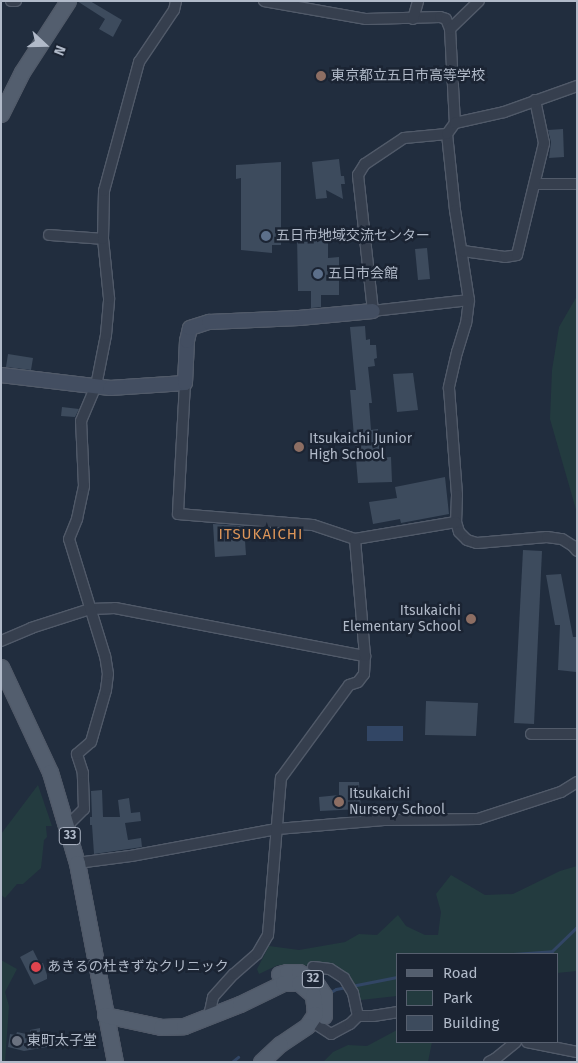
<!DOCTYPE html>
<html>
<head>
<meta charset="utf-8">
<style>
	body { margin:0 }
	#map { position:relative; width:578px; height:1063px; overflow:hidden; background:#212d3e; font-family:"Fira Sans","Noto Sans JP",sans-serif }
	div>[style] { position:absolute }
	.green>* { inset:0; background:#233b3f }
	.water>* { inset:0; background:#324665 }
	.stream>* { height:3px; margin:-1.5px; padding:0 1.5px; transform-origin:1.5px; border-radius:1.5px; background:#324665 }
	.building>* { inset:0; background:#3d4b5d }
	.roads { filter:drop-shadow(1px 0 #515a69) drop-shadow(-1px 0 #515a69) drop-shadow(0 1px #515a69) drop-shadow(0 -1px #515a69) }
	.street>* { height:10px; margin:-5px; padding:0 5px; transform-origin:5px; border-radius:5px; background:#363f4e }
	.secondary>* { height:14px; margin:-7px; padding:0 7px; transform-origin:7px; border-radius:7px; background:#434e61 }
	.primary>* { height:15px; margin:-7.5px; padding:0 7.5px; transform-origin:7.5px; border-radius:7.5px; background:#535e6e }
	.dots>* { width:14px; height:14px; translate:-50% -50%; box-sizing:border-box; border:2px solid #1b2433; border-radius:50% }
	span { translate:-50% -50%; white-space:nowrap; text-align:center; line-height:1.15; -webkit-text-stroke:5px #1b2433; paint-order:stroke }
	.shield-label span { padding:1px 4px; background:#1b2433; border:1px solid; border-radius:4px; -webkit-text-stroke-width:0 }
	.shield-label { font-size:12px; color:#b1bac9; font-weight:700 }
	.poi-label { font-size:14px; color:#b1bac9 }
	.left { translate:0 -50%; text-align:left }
	.right { translate:-100% -50%; text-align:right }
	.neighbourhood-label { font-size:15px; color:#dc9559; letter-spacing:1px }
	.frame { position:absolute; inset:0; border:2px solid #b1bac9; pointer-events:none }
	.legend { position:absolute; left:396px; top:953px; width:162px; height:90px; box-sizing:border-box; background:#1b2433; border:1px solid #57606f; margin:0; padding:6px 9px; list-style:none; font-size:15px; color:#b1bac9 }
	.legend li { display:flex; align-items:center; gap:10px; height:25px }
	.legend b { width:25px; border:1px solid #57606f }
	.north { position:absolute; left:20px; top:20px; width:50px; height:50px; -webkit-text-stroke:4px #1b2433; paint-order:stroke; rotate:111deg; font-size:14px; font-weight:700; line-height:20px; text-align:center; color:#b1bac9 }
	.north::after { content:''; display:block; margin:auto; width:18px; height:22px; background:#b1bac9; clip-path:polygon(50% 0,100% 100%,50% 72%,0 100%) }
</style>
</head>
<body>
<div id="map">
	<div class="green">
		<i style="clip-path:polygon(577px 296px,577px 513px,550px 419px,552px 370px,559px 327px)"></i>
		<i style="clip-path:polygon(38px 785px,52px 826px,46px 826px,47px 837px,44px 840px,41px 868px,23px 884px,17px 884px,5px 898px,1px 895px,1px 834px)"></i>
		<i style="clip-path:polygon(577px 866px,577px 971px,557px 973px,557px 954px,397px 954px,397px 996px,361px 1000px,350px 976px,328px 966px,278px 965px,259px 974px,257px 969px,269px 946px,299px 950px,345px 942px,359px 934px,377px 935px,398px 915px,406px 926px,425px 935px,438px 935px,441px 912px,436px 894px,451px 875px,485px 895px,513px 894px,560px 871px)"></i>
		<i style="clip-path:polygon(1px 960px,17px 969px,5px 992px,9px 1006px,5px 1062px,1px 1062px)"></i>
		<i style="clip-path:polygon(397px 1030px,397px 1042px,432px 1042px,428px 1062px,323px 1062px,333px 1052px,348px 1045px,367px 1046px)"></i>
	</div>
	<div class="water">
		<i style="clip-path:polygon(367px 726px,403px 726px,403px 741px,367px 741px)"></i>
	</div>
	<div class="stream">
		<i style="left:513px;top:954px;width:39px;rotate:-4deg"></i>
		<i style="left:552px;top:951px;width:35px;rotate:-44deg"></i>
		<i style="left:329px;top:993px;width:8px;rotate:-30deg"></i>
		<i style="left:336px;top:989px;width:62px;rotate:-11.1deg"></i>
		<i style="left:232px;top:1062px;width:8px;rotate:-40deg"></i>
	</div>
	<div class="building">
		<i style="clip-path:polygon(77px 1px,90px 1px,122px 20px,113px 37px,99px 29px,105px 19px)"></i>
		<i style="clip-path:polygon(563px 129px,564px 157px,549px 158px,551px 142px,548px 130px)"></i>
		<i style="clip-path:polygon(339px 159px,341px 176px,344px 176px,345px 184px,341px 184px,343px 199px,326px 190px,327px 198px,316px 199px,312px 162px)"></i>
		<i style="clip-path:polygon(281px 162px,281px 245px,272px 245px,272px 253px,241px 250px,241px 178px,236px 179px,236px 165px)"></i>
		<i style="clip-path:polygon(297px 235px,328px 235px,328px 258px,339px 257px,339px 295px,321px 295px,321px 307px,311px 308px,311px 291px,298px 291px)"></i>
		<i style="clip-path:polygon(427px 248px,430px 279px,418px 280px,415px 249px)"></i>
		<i style="clip-path:polygon(365px 326px,366px 340px,370px 339px,370px 345px,376px 345px,377px 358px,374px 359px,375px 366px,368px 367px,372px 403px,369px 403px,371px 430px,378px 429px,380px 458px,391px 457px,392px 482px,358px 483px,350px 390px,356px 390px,350px 327px)"></i>
		<i style="clip-path:polygon(8px 354px,33px 358px,31px 370px,6px 367px)"></i>
		<i style="clip-path:polygon(413px 373px,418px 410px,397px 412px,393px 374px)"></i>
		<i style="clip-path:polygon(62px 407px,79px 409px,75px 417px,61px 416px)"></i>
		<i style="clip-path:polygon(445px 477px,449px 514px,401px 523px,400px 519px,373px 524px,369px 502px,397px 498px,395px 487px)"></i>
		<i style="clip-path:polygon(213px 524px,244px 526px,246px 555px,215px 557px)"></i>
		<i style="clip-path:polygon(523px 550px,542px 551px,534px 724px,514px 723px)"></i>
		<i style="clip-path:polygon(561px 574px,573px 637px,577px 637px,576px 672px,558px 670px,560px 625px,555px 625px,546px 575px)"></i>
		<i style="clip-path:polygon(426px 701px,478px 703px,476px 736px,425px 735px)"></i>
		<i style="clip-path:polygon(339px 782px,359px 782px,361px 809px,320px 811px,319px 797px,339px 795px)"></i>
		<i style="clip-path:polygon(102px 790px,103px 817px,120px 817px,118px 800px,129px 798px,131px 813px,140px 812px,141px 821px,125px 823px,128px 840px,141px 838px,142px 847px,94px 854px,92px 825px,90px 825px,90px 817px,92px 817px,91px 791px)"></i>
		<i style="clip-path:polygon(33px 950px,40px 964px,43px 963px,47px 975px,47px 979px,34px 985px,20px 957px)"></i>
		<i style="clip-path:polygon(40px 1028px,40px 1033px,46px 1032px,46px 1035px,56px 1033px,58px 1045px,24px 1051px,8px 1047px,10px 1034px,16px 1035px,17px 1032px,31px 1035px,30px 1030px)"></i>
	</div>
	<div class="roads">
		<div class="street">
			<i style="left:11px;top:1px;width:5px"></i>
			<i style="left:264px;top:1px;width:104px;rotate:10deg"></i>
			<i style="left:366px;top:19px;width:74px;rotate:-1.5deg"></i>
			<i style="left:440px;top:17px;width:6px;rotate:18deg"></i>
			<i style="left:446px;top:19px;width:11px;rotate:68deg"></i>
			<i style="left:450px;top:29px;width:94px;rotate:87deg"></i>
			<i style="left:413px;top:19px;width:19px;rotate:-74deg"></i>
			<i style="left:450px;top:29px;width:40px;rotate:-44deg"></i>
			<i style="left:447px;top:134px;width:76px;rotate:84deg"></i>
			<i style="left:455px;top:210px;width:91px;rotate:81.2deg"></i>
			<i style="left:469px;top:300px;width:23px;rotate:97deg"></i>
			<i style="left:466px;top:323px;width:30px;rotate:107deg"></i>
			<i style="left:457px;top:352px;width:37px;rotate:103deg"></i>
			<i style="left:449px;top:388px;width:107px;rotate:85.7deg"></i>
			<i style="left:457px;top:495px;width:27px;rotate:92deg"></i>
			<i style="left:456px;top:522px;width:10px;rotate:73deg"></i>
			<i style="left:459px;top:532px;width:11px;rotate:45deg"></i>
			<i style="left:467px;top:540px;width:10px;rotate:17deg"></i>
			<i style="left:477px;top:543px;width:70px;rotate:-4.9deg"></i>
			<i style="left:547px;top:537px;width:15px;rotate:8deg"></i>
			<i style="left:562px;top:539px;width:13px;rotate:32deg"></i>
			<i style="left:573px;top:546px;width:6px;rotate:51deg"></i>
			<i style="left:535px;top:184px;width:42px"></i>
			<i style="left:49px;top:235px;width:54px;rotate:4.2deg"></i>
			<i style="left:463px;top:251px;width:42px;rotate:8.1deg"></i>
			<i style="left:505px;top:257px;width:12px;rotate:-9deg"></i>
			<i style="left:517px;top:255px;width:115px;rotate:-76.4deg"></i>
			<i style="left:544px;top:143px;width:44px;rotate:-101.8deg"></i>
			<i style="left:469px;top:300px;width:97px;rotate:173.5deg"></i>
			<i style="left:373px;top:311px;width:137px;rotate:-96.3deg"></i>
			<i style="left:358px;top:175px;width:13px;rotate:-58deg"></i>
			<i style="left:365px;top:164px;width:47px;rotate:-33.7deg"></i>
			<i style="left:404px;top:138px;width:43px;rotate:-5.3deg"></i>
			<i style="left:447px;top:134px;width:14px;rotate:-54deg"></i>
			<i style="left:455px;top:123px;width:50px;rotate:-12.7deg"></i>
			<i style="left:504px;top:112px;width:77px;rotate:-19.6deg"></i>
			<i style="left:185px;top:383px;width:131px;rotate:93.1deg"></i>
			<i style="left:178px;top:514px;width:135px;rotate:4.7deg"></i>
			<i style="left:313px;top:525px;width:44px;rotate:18.4deg"></i>
			<i style="left:355px;top:539px;width:102px;rotate:-9.6deg"></i>
			<i style="left:1px;top:641px;width:33px;rotate:-23deg"></i>
			<i style="left:31px;top:628px;width:62px;rotate:-17.9deg"></i>
			<i style="left:90px;top:609px;width:25px;rotate:-2deg"></i>
			<i style="left:115px;top:608px;width:255px;rotate:10.9deg"></i>
			<i style="left:531px;top:734px;width:46px"></i>
			<i style="left:67px;top:826px;width:24px;rotate:-45deg"></i>
			<i style="left:84px;top:809px;width:36px;rotate:-92deg"></i>
			<i style="left:83px;top:773px;width:20px;rotate:-108deg"></i>
			<i style="left:77px;top:754px;width:18px;rotate:-41deg"></i>
			<i style="left:91px;top:742px;width:54px;rotate:-73.9deg"></i>
			<i style="left:106px;top:690px;width:16px;rotate:-83deg"></i>
			<i style="left:108px;top:674px;width:18px;rotate:-99deg"></i>
			<i style="left:105px;top:656px;width:122px;rotate:-107.1deg"></i>
			<i style="left:69px;top:539px;width:22px;rotate:-68deg"></i>
			<i style="left:77px;top:519px;width:34px;rotate:-78deg"></i>
			<i style="left:84px;top:486px;width:65px;rotate:-92.6deg"></i>
			<i style="left:81px;top:421px;width:38px;rotate:-67deg"></i>
			<i style="left:96px;top:386px;width:52px;rotate:-78.9deg"></i>
			<i style="left:106px;top:335px;width:37px;rotate:-85deg"></i>
			<i style="left:109px;top:298px;width:59px;rotate:-95.8deg"></i>
			<i style="left:103px;top:239px;width:48px;rotate:-88.8deg"></i>
			<i style="left:104px;top:191px;width:134px;rotate:-74.8deg"></i>
			<i style="left:139px;top:62px;width:63px;rotate:-56.1deg"></i>
			<i style="left:174px;top:10px;width:9px;rotate:-77deg"></i>
			<i style="left:77px;top:863px;width:54px;rotate:-7.4deg"></i>
			<i style="left:131px;top:856px;width:148px;rotate:-10.5deg"></i>
			<i style="left:277px;top:829px;width:107px;rotate:-4.8deg"></i>
			<i style="left:384px;top:820px;width:94px;rotate:-0.6deg"></i>
			<i style="left:478px;top:819px;width:87px;rotate:-18deg"></i>
			<i style="left:561px;top:792px;width:19px;rotate:-32deg"></i>
			<i style="left:313px;top:967px;width:17px;rotate:7deg"></i>
			<i style="left:330px;top:969px;width:17px;rotate:33deg"></i>
			<i style="left:344px;top:978px;width:17px;rotate:59deg"></i>
			<i style="left:353px;top:993px;width:24px;rotate:78deg"></i>
			<i style="left:209px;top:1016px;width:19px;rotate:-78deg"></i>
			<i style="left:213px;top:997px;width:31px;rotate:-48deg"></i>
			<i style="left:234px;top:974px;width:30px;rotate:-41deg"></i>
			<i style="left:257px;top:954px;width:22px;rotate:-60deg"></i>
			<i style="left:268px;top:935px;width:158px;rotate:-85.3deg"></i>
			<i style="left:281px;top:778px;width:115px;rotate:-53.8deg"></i>
			<i style="left:349px;top:685px;width:9px;rotate:-18deg"></i>
			<i style="left:358px;top:682px;width:10px;rotate:-53deg"></i>
			<i style="left:364px;top:674px;width:18px;rotate:-87deg"></i>
			<i style="left:365px;top:656px;width:117px;rotate:-94.9deg"></i>
			<i style="left:311px;top:1021px;width:24px;rotate:33deg"></i>
			<i style="left:331px;top:1034px;width:21px;rotate:-28deg"></i>
			<i style="left:350px;top:1024px;width:11px;rotate:-45deg"></i>
			<i style="left:358px;top:1016px;width:15px"></i>
			<i style="left:373px;top:1016px;width:24px;rotate:-9deg"></i>
			<i style="left:527px;top:1042px;width:51px;rotate:11.3deg"></i>
			<i style="left:489px;top:1062px;width:7px;rotate:-27deg"></i>
			<i style="left:495px;top:1059px;width:27px;rotate:-39deg"></i>
		</div>
		<div class="secondary">
			<i style="left:1px;top:375px;width:110px;rotate:6.8deg"></i>
			<i style="left:110px;top:388px;width:75px;rotate:-3.8deg"></i>
			<i style="left:185px;top:383px;width:42px;rotate:-87.3deg"></i>
			<i style="left:187px;top:341px;width:13px;rotate:-77deg"></i>
			<i style="left:190px;top:328px;width:20px;rotate:-18deg"></i>
			<i style="left:209px;top:322px;width:90px;rotate:-2.5deg"></i>
			<i style="left:299px;top:318px;width:74px;rotate:-5.4deg"></i>
		</div>
		<div class="primary">
			<i style="left:1px;top:114px;width:47px;rotate:-63.4deg"></i>
			<i style="left:22px;top:72px;width:85px;rotate:-57.1deg"></i>
			<i style="left:1px;top:667px;width:116px;rotate:65deg"></i>
			<i style="left:50px;top:772px;width:95px;rotate:73.5deg"></i>
			<i style="left:77px;top:863px;width:203px;rotate:79.2deg"></i>
			<i style="left:279px;top:974px;width:8px;rotate:-14deg"></i>
			<i style="left:287px;top:972px;width:12px"></i>
			<i style="left:299px;top:972px;width:17px;rotate:28deg"></i>
			<i style="left:314px;top:980px;width:18px;rotate:56deg"></i>
			<i style="left:324px;top:995px;width:21px;rotate:90deg"></i>
			<i style="left:105px;top:1015px;width:57px;rotate:12.1deg"></i>
			<i style="left:161px;top:1027px;width:23px;rotate:-2deg"></i>
			<i style="left:184px;top:1026px;width:60px;rotate:-21.4deg"></i>
			<i style="left:240px;top:1004px;width:48px;rotate:-26deg"></i>
			<i style="left:283px;top:983px;width:16px"></i>
			<i style="left:299px;top:983px;width:18px;rotate:41deg"></i>
			<i style="left:313px;top:995px;width:19px;rotate:84deg"></i>
			<i style="left:315px;top:1014px;width:14px;rotate:124deg"></i>
			<i style="left:307px;top:1026px;width:32px;rotate:146deg"></i>
			<i style="left:280px;top:1044px;width:26px;rotate:137deg"></i>
		</div>
	</div>
	<div class="dots">
		<i style="left:321px;top:76px;background:#8d6e63"></i>
		<i style="left:266px;top:236px;background:#5c6f8a"></i>
		<i style="left:318px;top:274px;background:#5c6f8a"></i>
		<i style="left:299px;top:447px;background:#8d6e63"></i>
		<i style="left:471px;top:619px;background:#8d6e63"></i>
		<i style="left:339px;top:802px;background:#8d6e63"></i>
		<i style="left:36px;top:967px;background:#e0444e"></i>
		<i style="left:17px;top:1041px;background:#6b7280"></i>
	</div>
	<div class="shield-label">
		<span style="left:70px;top:836px">33</span>
		<span style="left:313px;top:979px">32</span>
	</div>
	<div class="poi-label">
		<span class="left" style="left:331px;top:76px">東京都立五日市高等学校</span>
		<span class="left" style="left:276px;top:236px">五日市地域交流センター</span>
		<span class="left" style="left:328px;top:274px">五日市会館</span>
		<span class="left" style="left:309px;top:447px">Itsukaichi Junior<br>High School</span>
		<span class="right" style="left:461px;top:619px">Itsukaichi<br>Elementary School</span>
		<span class="left" style="left:349px;top:802px">Itsukaichi<br>Nursery School</span>
		<span class="left" style="left:47px;top:967px">あきるの杜きずなクリニック</span>
		<span class="left" style="left:27px;top:1041px">東町太子堂</span>
	</div>
	<div class="neighbourhood-label">
		<span style="left:261px;top:535px">ITSUKAICHI</span>
	</div>
	<div class="frame"></div>
	<ul class="legend">
	<li><b style="height:6px;background:#535e6e"></b>Road</li>
	<li><b style="height:14px;background:#233b3f"></b>Park</li>
	<li><b style="height:14px;background:#3d4b5d"></b>Building</li>
	</ul>
	<div class="north">N</div>
</div>
</body>
</html>
